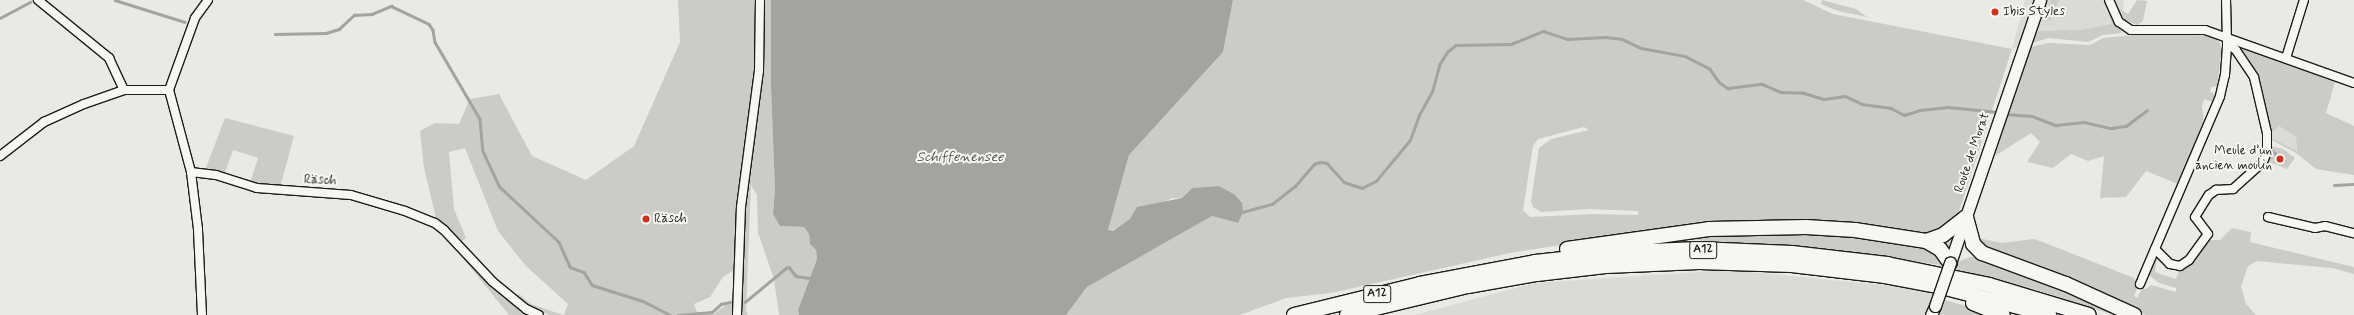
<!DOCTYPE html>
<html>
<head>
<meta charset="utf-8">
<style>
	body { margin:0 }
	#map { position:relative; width:2354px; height:315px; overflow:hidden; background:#e9e9e5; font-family:Mynerve,sans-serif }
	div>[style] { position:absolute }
	.built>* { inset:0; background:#dadad6 }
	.green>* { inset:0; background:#cbcbc7 }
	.water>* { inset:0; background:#a3a3a1 }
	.stream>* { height:2.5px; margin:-1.25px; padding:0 1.25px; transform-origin:1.25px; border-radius:1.25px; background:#a3a3a1 }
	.roads { filter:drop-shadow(1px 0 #1c1c1c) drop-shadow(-1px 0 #1c1c1c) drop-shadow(0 1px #1c1c1c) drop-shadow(0 -1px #1c1c1c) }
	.street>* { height:8px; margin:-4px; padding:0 4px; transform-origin:4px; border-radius:4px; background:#f6f6f2 }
	.secondary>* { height:11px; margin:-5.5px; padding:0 5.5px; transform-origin:5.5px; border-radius:5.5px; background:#f6f6f2 }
	.highway>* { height:14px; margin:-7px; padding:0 7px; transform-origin:7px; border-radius:7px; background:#f6f6f2 }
	.bridges { filter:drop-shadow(1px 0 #1c1c1c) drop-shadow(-1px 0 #1c1c1c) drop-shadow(0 1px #1c1c1c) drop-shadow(0 -1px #1c1c1c) }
	.secondary-bridge>* { height:11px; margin:-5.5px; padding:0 5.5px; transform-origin:5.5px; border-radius:5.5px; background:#f6f6f2 }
	.dots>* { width:11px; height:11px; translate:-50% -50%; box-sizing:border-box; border:2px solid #f6f6f2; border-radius:50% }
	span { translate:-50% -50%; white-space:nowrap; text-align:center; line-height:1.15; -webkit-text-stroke:4px #f6f6f2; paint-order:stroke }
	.shield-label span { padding:1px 3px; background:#f6f6f2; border:1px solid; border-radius:3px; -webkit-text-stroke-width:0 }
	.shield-label { font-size:12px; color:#1c1c1c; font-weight:700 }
	.poi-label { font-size:13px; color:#1c1c1c }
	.left { translate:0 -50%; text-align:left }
	.right { translate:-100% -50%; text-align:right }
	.street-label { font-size:13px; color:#1c1c1c }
	.water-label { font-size:14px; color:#525251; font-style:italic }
</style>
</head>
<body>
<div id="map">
	<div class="built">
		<i style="clip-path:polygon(2025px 0,2124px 0,2122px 31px,2046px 36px,2012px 49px)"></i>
		<i style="clip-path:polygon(2279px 126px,2296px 137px,2297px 152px,2271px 138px,2270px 133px)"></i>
		<i style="clip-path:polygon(1941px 265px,1930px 315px,1415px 315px,1534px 283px,1729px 270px,1902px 287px)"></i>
	</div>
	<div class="green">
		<i style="clip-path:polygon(678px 0,757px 0,754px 80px,736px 213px,734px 270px,723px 277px,710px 297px,694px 304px,697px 312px,704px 314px,714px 314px,727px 304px,733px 303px,733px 315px,564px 315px,568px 304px,525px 265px,498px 231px,465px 148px,449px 152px,454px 209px,466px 238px,459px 243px,436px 218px,424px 168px,420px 131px,435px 123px,459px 124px,470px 99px,499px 94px,532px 156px,586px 180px,634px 146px,680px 42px)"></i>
		<i style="clip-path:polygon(763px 0,771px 0,771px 87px,775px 190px,773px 214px,780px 226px,804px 227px,809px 234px,810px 244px,816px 250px,817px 259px,798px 310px,799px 315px,779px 315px,774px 279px,758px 233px,757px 195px,751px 185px,746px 311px,748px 315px,741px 315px,740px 306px,744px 211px,760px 89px)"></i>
		<i style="clip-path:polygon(evenodd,1233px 0,1803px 0,1833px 14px,2012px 49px,1948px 245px,1954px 234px,1941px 265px,1788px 245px,1706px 241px,1636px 233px,1510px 253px,1331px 293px,1286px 298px,1240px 315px,1066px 315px,1087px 287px,1212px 216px,1238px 223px,1234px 194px,1219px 186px,1192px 188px,1182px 198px,1172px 198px,1112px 231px,1108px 230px,1129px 155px,1223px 52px,1233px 0,1584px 127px,1589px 130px,1551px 139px,1539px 148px,1531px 201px,1533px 207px,1541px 212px,1589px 209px,1638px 211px,1638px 215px,1593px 214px,1530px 217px,1523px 210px,1533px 146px,1538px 139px,1584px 127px)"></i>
		<i style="clip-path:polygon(1822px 0,1856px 9px,1867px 17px,1838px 11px,1821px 4px)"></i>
		<i style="clip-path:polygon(2051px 0,2059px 0,2051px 20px,2044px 22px)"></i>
		<i style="clip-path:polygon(2137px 0,2147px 1px,2143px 21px,2137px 25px,2125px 20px,2120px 9px,2128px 14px)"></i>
		<i style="clip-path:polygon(2109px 14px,2122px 33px,2103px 35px,2088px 42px,2049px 38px,2032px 43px,2039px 31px,2081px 30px,2112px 24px)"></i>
		<i style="clip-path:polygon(2158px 33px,2212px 36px,2220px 43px,2222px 49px,2217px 86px,2211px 87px,2210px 92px,2215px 94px,2213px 102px,2204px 99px,2202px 106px,2204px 125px,2178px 184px,2146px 171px,2126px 197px,2100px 198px,2104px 156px,2088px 161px,2071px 154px,2053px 168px,2027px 162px,2040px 142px,2031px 133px,1995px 156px,2007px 118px,2005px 117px,2030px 47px,2049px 43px,2090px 45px,2103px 38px)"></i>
		<i style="clip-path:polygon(evenodd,2239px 45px,2335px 82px,2326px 113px,2354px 126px,2354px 175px,2316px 169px,2296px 153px,2270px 139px,2258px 76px,2237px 47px,2239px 45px,2279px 126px,2296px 137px,2297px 151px,2271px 138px,2271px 133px,2279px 126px)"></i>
		<i style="clip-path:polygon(225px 118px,294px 136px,279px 191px,249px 186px,258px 158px,233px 150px,223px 178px,204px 173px)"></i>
		<i style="clip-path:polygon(2271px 146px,2283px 149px,2295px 158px,2287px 169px,2267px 161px)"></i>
		<i style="clip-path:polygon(2232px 228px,2251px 232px,2250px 242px,2354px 267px,2354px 274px,2332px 268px,2257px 261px,2248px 266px,2241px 286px,2246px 304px,2256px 315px,2146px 315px,2122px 303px,1986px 252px,1968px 236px,2002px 243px,2034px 239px,2053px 246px,2134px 278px,2138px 286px,2134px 296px,2137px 298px,2142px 289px,2146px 289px,2151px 285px,2176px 292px,2176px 288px,2159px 283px,2149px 275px,2157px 256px,2155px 272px,2176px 279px,2180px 268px,2207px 240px,2220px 240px)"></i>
		<i style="clip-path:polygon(441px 231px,520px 311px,526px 315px,509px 315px)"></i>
		<i style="clip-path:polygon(1970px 257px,1984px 257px,2128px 315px,2114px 315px,2037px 290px,1955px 269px,1957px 262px)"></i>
		<i style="clip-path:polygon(519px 294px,531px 304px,563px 315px,550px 315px,528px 307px,515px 298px)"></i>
		<i style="clip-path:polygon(1945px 300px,1973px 308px,1991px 315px,1940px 315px)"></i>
	</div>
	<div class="water">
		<i style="clip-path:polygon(771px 0,1233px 0,1223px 52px,1129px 155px,1108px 230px,1113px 231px,1130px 219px,1137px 207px,1182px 198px,1192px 188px,1219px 186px,1234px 194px,1242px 203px,1243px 212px,1238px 223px,1212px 216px,1087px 287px,1066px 315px,799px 315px,798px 310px,817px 259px,816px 250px,810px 244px,809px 234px,804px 227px,780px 226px,773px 214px,775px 190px,771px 87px)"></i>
	</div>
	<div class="stream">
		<i style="left:115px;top:0;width:73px;rotate:17.4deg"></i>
		<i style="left:0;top:18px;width:34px;rotate:-28deg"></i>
		<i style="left:275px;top:34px;width:51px;rotate:-1.1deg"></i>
		<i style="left:326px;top:33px;width:14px;rotate:-17deg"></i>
		<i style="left:339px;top:29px;width:21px;rotate:-43deg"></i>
		<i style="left:354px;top:15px;width:18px;rotate:-3deg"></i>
		<i style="left:372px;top:14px;width:21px;rotate:-23deg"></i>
		<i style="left:391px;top:6px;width:42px;rotate:25.3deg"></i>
		<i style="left:429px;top:24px;width:7px;rotate:56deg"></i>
		<i style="left:433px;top:30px;width:12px;rotate:81deg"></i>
		<i style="left:435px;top:42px;width:89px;rotate:59.7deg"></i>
		<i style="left:480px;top:119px;width:32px;rotate:85deg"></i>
		<i style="left:483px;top:151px;width:40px;rotate:65deg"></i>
		<i style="left:500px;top:187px;width:81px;rotate:43deg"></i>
		<i style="left:559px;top:242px;width:27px;rotate:66deg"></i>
		<i style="left:570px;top:267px;width:15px;rotate:20deg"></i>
		<i style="left:584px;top:272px;width:15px;rotate:58deg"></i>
		<i style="left:592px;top:285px;width:53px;rotate:17.4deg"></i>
		<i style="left:643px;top:301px;width:30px;rotate:27deg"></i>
		<i style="left:2005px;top:114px;width:27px;rotate:4deg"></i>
		<i style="left:2032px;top:116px;width:26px;rotate:21deg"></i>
		<i style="left:2056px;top:125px;width:28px;rotate:-6deg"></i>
		<i style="left:2084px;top:122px;width:28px;rotate:13deg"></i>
		<i style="left:2111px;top:128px;width:15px;rotate:-8deg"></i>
		<i style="left:2126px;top:126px;width:26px;rotate:-37deg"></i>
		<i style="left:2272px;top:151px;width:15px;rotate:37deg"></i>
		<i style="left:2334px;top:185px;width:20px;rotate:-3deg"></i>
		<i style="left:1242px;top:212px;width:31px;rotate:-15deg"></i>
		<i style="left:1272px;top:204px;width:29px;rotate:-38deg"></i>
		<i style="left:1295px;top:186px;width:29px;rotate:-49deg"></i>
		<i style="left:1314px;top:164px;width:6px;rotate:-18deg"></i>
		<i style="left:1320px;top:162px;width:7px;rotate:8deg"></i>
		<i style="left:1327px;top:163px;width:25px;rotate:48deg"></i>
		<i style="left:1344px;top:182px;width:19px;rotate:18deg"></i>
		<i style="left:1362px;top:188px;width:16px;rotate:-27deg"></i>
		<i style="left:1376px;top:181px;width:53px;rotate:-50.3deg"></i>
		<i style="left:1410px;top:140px;width:27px;rotate:-70deg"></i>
		<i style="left:1419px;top:115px;width:26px;rotate:-61deg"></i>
		<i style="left:1432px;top:92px;width:28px;rotate:-75deg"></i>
		<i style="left:1439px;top:65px;width:15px;rotate:-58deg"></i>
		<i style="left:1447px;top:52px;width:11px;rotate:-38deg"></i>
		<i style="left:1456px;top:45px;width:55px;rotate:-1deg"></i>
		<i style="left:1511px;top:44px;width:35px;rotate:-22deg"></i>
		<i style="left:1543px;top:31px;width:25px;rotate:18deg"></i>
		<i style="left:1567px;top:39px;width:39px;rotate:-3deg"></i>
		<i style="left:1606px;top:37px;width:16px;rotate:7deg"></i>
		<i style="left:1622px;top:39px;width:21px;rotate:25deg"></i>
		<i style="left:1641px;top:48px;width:45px;rotate:10.3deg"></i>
		<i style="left:1685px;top:56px;width:28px;rotate:27deg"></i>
		<i style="left:1710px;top:69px;width:16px;rotate:55deg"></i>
		<i style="left:1719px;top:82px;width:11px;rotate:34deg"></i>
		<i style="left:1728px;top:88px;width:34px;rotate:-7deg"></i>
		<i style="left:1762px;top:84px;width:21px;rotate:23deg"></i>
		<i style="left:1781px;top:92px;width:23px;rotate:2deg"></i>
		<i style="left:1804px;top:93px;width:21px;rotate:17deg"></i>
		<i style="left:1824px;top:99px;width:21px;rotate:-8deg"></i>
		<i style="left:1845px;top:96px;width:19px;rotate:25deg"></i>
		<i style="left:1862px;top:104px;width:29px;rotate:8deg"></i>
		<i style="left:1891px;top:108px;width:15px;rotate:28deg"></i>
		<i style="left:1904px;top:115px;width:17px;rotate:-17deg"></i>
		<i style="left:1920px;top:110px;width:28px;rotate:-6deg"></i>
		<i style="left:1948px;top:107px;width:50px;rotate:5.7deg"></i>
		<i style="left:745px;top:302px;width:53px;rotate:-39.7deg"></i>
		<i style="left:786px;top:268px;width:3px;rotate:-18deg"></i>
		<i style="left:789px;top:267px;width:11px;rotate:52deg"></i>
		<i style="left:796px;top:276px;width:15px;rotate:8deg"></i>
		<i style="left:678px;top:315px;width:34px;rotate:-5deg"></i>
		<i style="left:712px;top:312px;width:12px;rotate:-42deg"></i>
		<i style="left:721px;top:304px;width:9px;rotate:-13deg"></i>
	</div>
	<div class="roads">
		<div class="street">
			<i style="left:38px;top:0;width:92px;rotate:39.2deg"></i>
			<i style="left:109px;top:58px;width:35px;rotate:65deg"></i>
			<i style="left:2109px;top:0;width:24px;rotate:66deg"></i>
			<i style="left:2119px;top:22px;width:14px;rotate:34deg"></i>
			<i style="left:2131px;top:30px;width:74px"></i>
			<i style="left:2205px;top:30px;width:158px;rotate:19.6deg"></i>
			<i style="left:2286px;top:58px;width:61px;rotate:-72.8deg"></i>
			<i style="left:0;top:156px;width:56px;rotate:-37.7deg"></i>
			<i style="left:44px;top:122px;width:44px;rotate:-24.2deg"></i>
			<i style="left:84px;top:104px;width:42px;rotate:-19.3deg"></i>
			<i style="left:124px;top:90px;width:45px"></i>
			<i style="left:191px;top:172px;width:25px;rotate:7deg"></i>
			<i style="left:216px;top:175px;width:43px;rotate:17.6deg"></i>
			<i style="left:257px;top:188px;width:94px;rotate:4.3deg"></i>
			<i style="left:351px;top:195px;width:56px;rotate:16.5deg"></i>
			<i style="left:405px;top:211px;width:32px;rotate:22deg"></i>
			<i style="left:435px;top:223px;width:11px;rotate:38deg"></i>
			<i style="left:444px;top:230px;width:71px;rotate:46.7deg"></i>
			<i style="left:493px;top:282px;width:43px;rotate:39.3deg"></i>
			<i style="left:526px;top:309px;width:14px;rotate:25deg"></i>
			<i style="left:2268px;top:217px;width:48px;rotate:13.2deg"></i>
			<i style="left:2315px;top:228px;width:10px;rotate:-11deg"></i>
			<i style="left:2325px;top:226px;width:30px;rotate:14deg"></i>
			<i style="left:2155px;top:249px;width:21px;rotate:45deg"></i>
			<i style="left:2170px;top:264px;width:10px;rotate:11deg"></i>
			<i style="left:2180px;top:266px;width:11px;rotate:-34deg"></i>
			<i style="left:2189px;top:260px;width:32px;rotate:-54deg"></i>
			<i style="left:2208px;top:234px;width:21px;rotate:-127deg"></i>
			<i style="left:2195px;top:217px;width:26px;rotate:-58deg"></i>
			<i style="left:2209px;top:195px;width:9px;rotate:-36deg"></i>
			<i style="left:2216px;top:190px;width:17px;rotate:-3deg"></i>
			<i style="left:2233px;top:189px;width:40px;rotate:-42deg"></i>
			<i style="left:2263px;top:162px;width:11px;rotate:-68deg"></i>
			<i style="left:2267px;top:152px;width:19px;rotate:-90deg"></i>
			<i style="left:2267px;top:133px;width:57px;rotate:-103.1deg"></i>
			<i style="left:2254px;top:77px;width:32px;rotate:-124deg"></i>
			<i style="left:2236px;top:50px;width:11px;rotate:-142deg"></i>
			<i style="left:2140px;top:284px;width:204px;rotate:-66.9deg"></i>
			<i style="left:2220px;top:96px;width:22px;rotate:-77deg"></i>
			<i style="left:2225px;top:75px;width:32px;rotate:-86deg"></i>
			<i style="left:2227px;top:43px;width:43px;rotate:-91.3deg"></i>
			<i style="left:202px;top:315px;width:86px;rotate:-92.7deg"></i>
			<i style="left:198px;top:229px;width:57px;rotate:-97deg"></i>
			<i style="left:191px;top:172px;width:85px;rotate:-105deg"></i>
			<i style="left:169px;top:90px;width:77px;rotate:-70.1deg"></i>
			<i style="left:195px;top:18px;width:22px;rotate:-54deg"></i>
			<i style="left:737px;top:315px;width:108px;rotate:-87.9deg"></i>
			<i style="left:741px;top:207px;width:137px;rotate:-82.5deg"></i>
			<i style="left:759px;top:71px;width:71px;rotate:-89.2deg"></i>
		</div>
		<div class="secondary">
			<i style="left:1950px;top:263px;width:278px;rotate:-71.1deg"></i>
			<i style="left:1931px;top:315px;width:10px;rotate:-66deg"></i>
		</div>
		<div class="highway">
			<i style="left:1926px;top:241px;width:18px;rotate:-19deg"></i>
			<i style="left:1943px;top:235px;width:29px;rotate:-38deg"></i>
			<i style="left:1966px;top:217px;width:28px;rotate:75deg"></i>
			<i style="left:1973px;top:244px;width:13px;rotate:45deg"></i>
			<i style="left:1982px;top:253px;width:90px;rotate:20.3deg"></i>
			<i style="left:2066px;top:284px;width:75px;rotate:24.5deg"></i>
			<i style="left:1567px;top:249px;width:143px;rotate:-8deg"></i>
			<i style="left:1709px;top:229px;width:97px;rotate:-1.2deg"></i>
			<i style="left:1806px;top:227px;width:49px;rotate:3.5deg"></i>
			<i style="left:1855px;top:230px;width:72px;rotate:8.8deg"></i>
			<i style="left:1926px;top:241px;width:16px;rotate:30deg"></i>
			<i style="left:1940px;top:249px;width:17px;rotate:54deg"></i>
			<i style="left:1973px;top:303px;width:32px;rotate:22deg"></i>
			<i style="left:1294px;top:315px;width:130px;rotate:-13.8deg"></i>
			<i style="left:1420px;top:284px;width:117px;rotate:-10.8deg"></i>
			<i style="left:1535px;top:262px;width:94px;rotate:-6.1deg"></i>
			<i style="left:1628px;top:252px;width:70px;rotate:-2.5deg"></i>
			<i style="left:1698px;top:249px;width:94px;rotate:2.4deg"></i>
			<i style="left:1792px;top:253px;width:96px;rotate:6.6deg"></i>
			<i style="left:1887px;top:264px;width:104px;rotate:11.6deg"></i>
			<i style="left:1989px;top:285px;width:104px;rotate:16.7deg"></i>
			<i style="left:1347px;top:315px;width:124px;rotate:-13.5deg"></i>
			<i style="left:1468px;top:286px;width:70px;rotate:-9.9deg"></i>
			<i style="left:1537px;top:274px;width:69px;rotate:-6.6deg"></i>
			<i style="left:1606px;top:266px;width:93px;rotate:-2.5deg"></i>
			<i style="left:1699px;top:262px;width:93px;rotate:1.8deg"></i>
			<i style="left:1792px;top:265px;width:94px;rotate:6.7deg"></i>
			<i style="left:1885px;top:276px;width:54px;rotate:10.7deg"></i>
			<i style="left:1938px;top:286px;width:115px;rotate:14.6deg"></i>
		</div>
	</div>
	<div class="bridges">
		<div class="secondary-bridge">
			<i style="left:1935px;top:306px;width:46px;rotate:-70.8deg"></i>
		</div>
	</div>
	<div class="dots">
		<i style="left:1995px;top:12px;background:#c8321e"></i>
		<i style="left:2280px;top:159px;background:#c8321e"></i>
		<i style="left:646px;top:219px;background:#c8321e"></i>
	</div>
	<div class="shield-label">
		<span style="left:1703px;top:250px">A12</span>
		<span style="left:1377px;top:294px">A12</span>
	</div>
	<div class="poi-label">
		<span class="left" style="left:2003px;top:12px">Ibis Styles</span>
		<span class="right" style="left:2272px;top:159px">Meule d’un<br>ancien moulin</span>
		<span class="left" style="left:654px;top:219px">Räsch</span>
	</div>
	<div class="street-label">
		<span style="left:1973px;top:153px;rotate:-71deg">Route de Morat</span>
		<span style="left:320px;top:181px;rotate:3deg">Räsch</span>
	</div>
	<div class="water-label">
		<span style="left:960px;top:157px">Schiffenensee</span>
	</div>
</div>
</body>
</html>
